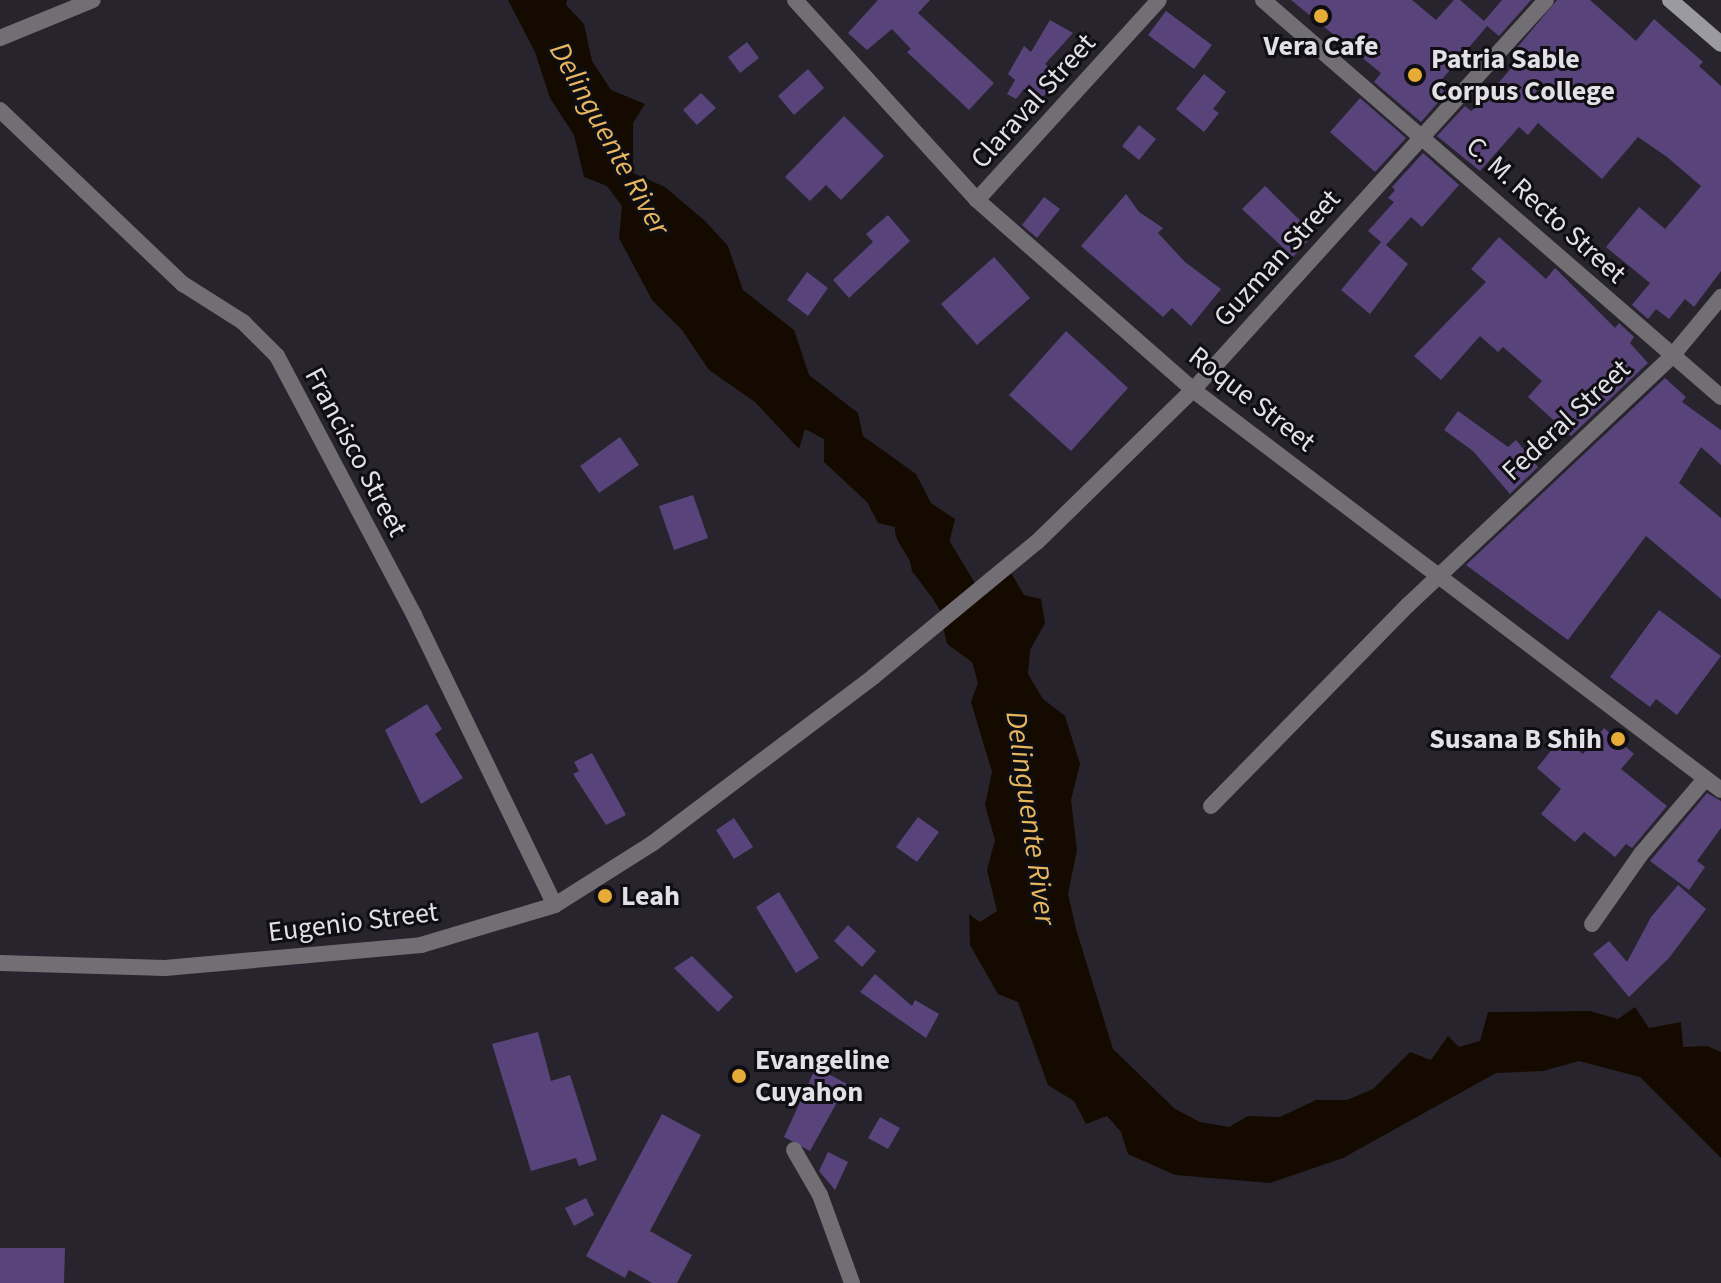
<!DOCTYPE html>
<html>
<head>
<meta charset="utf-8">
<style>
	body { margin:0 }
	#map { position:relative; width:1721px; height:1283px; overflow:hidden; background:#27242d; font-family:"Source Sans 3",sans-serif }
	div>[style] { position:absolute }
	.water>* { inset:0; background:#140a00 }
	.river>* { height:44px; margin:-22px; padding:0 22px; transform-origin:22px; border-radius:22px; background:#140a00 }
	.building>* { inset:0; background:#58447a }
	.minor>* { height:16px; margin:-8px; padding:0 8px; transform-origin:8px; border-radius:8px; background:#716f74 }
	.tertiary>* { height:16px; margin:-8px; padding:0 8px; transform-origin:8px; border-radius:8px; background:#716f74 }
	.secondary>* { height:16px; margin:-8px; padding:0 8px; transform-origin:8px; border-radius:8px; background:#9b99a1 }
	.dots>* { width:22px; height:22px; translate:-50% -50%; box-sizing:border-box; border:4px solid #0f0e12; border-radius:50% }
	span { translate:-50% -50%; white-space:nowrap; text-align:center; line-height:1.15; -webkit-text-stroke:6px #0f0e12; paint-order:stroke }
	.poi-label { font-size:28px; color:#e3e1e7; font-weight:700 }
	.left { translate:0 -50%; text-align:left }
	.right { translate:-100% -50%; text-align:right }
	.street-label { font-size:28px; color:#e3e1e7 }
	.water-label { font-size:30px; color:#e8b65f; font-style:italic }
</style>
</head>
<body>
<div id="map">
	<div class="water">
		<i style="clip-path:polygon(508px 0,567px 0,566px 5px,584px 24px,592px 61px,611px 90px,645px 104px,633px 123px,633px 173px,665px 187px,705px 221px,728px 246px,743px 290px,794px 330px,809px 375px,858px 413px,863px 436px,916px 474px,931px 503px,955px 519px,947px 551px,958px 572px,930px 595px,912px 571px,903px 529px,878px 523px,867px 502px,824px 462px,824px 439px,805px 429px,799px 449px,755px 402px,709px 370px,682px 330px,652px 300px,619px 238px,622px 206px,607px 186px,584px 177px,574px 135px,550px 98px,535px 52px)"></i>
		<i style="clip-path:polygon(1011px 573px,1024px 595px,1041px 599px,1045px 623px,1030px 650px,1028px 674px,1043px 699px,1065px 716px,1080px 764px,1071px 800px,1077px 850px,1068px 894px,1076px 929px,1113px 1049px,1175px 1109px,1200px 1122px,1229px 1127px,1248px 1116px,1280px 1117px,1316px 1100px,1347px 1100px,1373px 1089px,1410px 1052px,1431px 1060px,1448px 1036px,1459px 1047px,1480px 1041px,1488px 1012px,1590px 1011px,1618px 1019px,1635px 1007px,1649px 1028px,1681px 1022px,1683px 1047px,1707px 1046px,1721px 1052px,1721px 1158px,1640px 1077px,1579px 1061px,1543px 1071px,1496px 1073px,1343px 1158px,1270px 1183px,1175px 1175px,1128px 1154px,1121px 1132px,1107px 1116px,1086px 1124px,1074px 1101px,1048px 1085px,1018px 1002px,998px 994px,970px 945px,969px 914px,980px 922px,997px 911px,987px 870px,995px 840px,985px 805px,992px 772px,971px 702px,978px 683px,972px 662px,947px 644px,940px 613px)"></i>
	</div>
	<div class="river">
		<i style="left:917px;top:530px;width:139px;rotate:58.8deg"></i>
	</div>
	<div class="building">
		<i style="clip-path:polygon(878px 0,930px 0,918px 13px,994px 83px,969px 110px,907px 52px,911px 49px,892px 29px,867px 50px,848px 33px)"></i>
		<i style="clip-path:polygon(1291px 0,1412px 0,1436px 20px,1454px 0,1460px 0,1484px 21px,1502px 0,1531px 0,1499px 36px,1487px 26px,1439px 83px,1448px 91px,1421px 122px,1374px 82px,1381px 73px)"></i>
		<i style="clip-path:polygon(1557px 0,1590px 0,1636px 41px,1654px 19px,1703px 62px,1699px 66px,1721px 86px,1721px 271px,1694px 307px,1685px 299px,1669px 319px,1656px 309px,1648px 319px,1632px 305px,1650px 283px,1606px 247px,1639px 207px,1665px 229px,1701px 186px,1667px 157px,1638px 137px,1602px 179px,1538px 123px,1528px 135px,1519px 127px,1480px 171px,1437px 136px,1465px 106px,1471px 111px,1479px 105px,1522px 56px,1515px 50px)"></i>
		<i style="clip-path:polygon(1166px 11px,1212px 45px,1194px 69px,1148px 35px)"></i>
		<i style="clip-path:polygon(1050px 20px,1073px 33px,1045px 64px,1061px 78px,1038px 102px,1024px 89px,1016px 99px,1007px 94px,1015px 80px,1008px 74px,1024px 46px,1031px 52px)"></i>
		<i style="clip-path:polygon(747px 42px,759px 58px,740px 73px,728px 57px)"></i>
		<i style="clip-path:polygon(808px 69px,824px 88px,794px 115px,778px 96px)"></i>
		<i style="clip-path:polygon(1204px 74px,1226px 92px,1213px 109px,1219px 113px,1204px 132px,1176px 109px)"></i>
		<i style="clip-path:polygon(701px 93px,716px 108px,697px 125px,683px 110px)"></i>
		<i style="clip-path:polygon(1360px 98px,1406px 138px,1375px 172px,1330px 132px)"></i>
		<i style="clip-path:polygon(844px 116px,884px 156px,841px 200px,826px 185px,810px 201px,785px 177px)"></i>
		<i style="clip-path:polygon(1139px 125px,1156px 139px,1139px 160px,1122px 146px)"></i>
		<i style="clip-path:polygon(1423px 153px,1459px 185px,1422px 227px,1411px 217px,1386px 245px,1408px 264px,1370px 314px,1341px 290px,1381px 242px,1368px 231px,1394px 202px,1388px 198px,1395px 190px,1392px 187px)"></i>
		<i style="clip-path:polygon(1265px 186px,1314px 234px,1293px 257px,1242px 209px)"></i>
		<i style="clip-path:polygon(1126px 194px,1139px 212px,1163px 228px,1158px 233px,1185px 262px,1221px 289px,1191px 326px,1172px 308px,1163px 317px,1081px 246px)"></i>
		<i style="clip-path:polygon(1044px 197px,1060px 209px,1037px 238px,1022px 225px)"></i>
		<i style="clip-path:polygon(888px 215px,910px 241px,849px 298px,833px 280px,873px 242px,866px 234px)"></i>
		<i style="clip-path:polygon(1499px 237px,1546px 279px,1555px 268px,1615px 328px,1619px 323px,1634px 337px,1630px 343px,1648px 363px,1571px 436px,1528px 397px,1542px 381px,1503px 347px,1498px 352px,1480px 336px,1441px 380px,1414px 356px,1486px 282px,1471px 269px)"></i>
		<i style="clip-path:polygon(994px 257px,1030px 298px,977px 345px,941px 304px)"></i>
		<i style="clip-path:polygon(807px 272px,828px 288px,808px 316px,787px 300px)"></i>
		<i style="clip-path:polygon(1066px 331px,1128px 388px,1071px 451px,1009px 395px)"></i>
		<i style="clip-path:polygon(1665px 378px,1686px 397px,1682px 402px,1721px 430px,1721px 465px,1701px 447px,1679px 483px,1721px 518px,1721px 599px,1646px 536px,1568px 640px,1466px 565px)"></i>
		<i style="clip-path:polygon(1458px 411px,1508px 447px,1516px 440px,1538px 467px,1510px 494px,1473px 451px,1444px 430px)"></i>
		<i style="clip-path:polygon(620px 437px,639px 465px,599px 493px,580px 466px)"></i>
		<i style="clip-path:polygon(693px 495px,708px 538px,674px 550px,659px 506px)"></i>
		<i style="clip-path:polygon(1659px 610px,1721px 656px,1677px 715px,1656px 699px,1650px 707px,1610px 677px)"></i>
		<i style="clip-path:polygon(427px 704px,442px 729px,435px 734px,463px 778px,421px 804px,385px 730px)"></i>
		<i style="clip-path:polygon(1604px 728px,1634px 754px,1621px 769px,1667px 806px,1632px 848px,1626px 844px,1615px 857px,1584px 832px,1575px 842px,1541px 814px,1561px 789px,1537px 768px,1562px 737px,1583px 754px)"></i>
		<i style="clip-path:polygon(592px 753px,626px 815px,606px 825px,573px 774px,579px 771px,574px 762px)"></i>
		<i style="clip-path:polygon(1707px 793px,1721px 801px,1721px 828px,1697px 861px,1705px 867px,1689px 890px,1650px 861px)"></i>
		<i style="clip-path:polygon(918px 817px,939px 832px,917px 862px,896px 847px)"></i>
		<i style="clip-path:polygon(734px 818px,753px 847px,734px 859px,716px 830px)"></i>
		<i style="clip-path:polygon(1678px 885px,1706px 909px,1669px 958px,1629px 997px,1593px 954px,1609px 941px,1627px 962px,1651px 917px)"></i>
		<i style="clip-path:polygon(779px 892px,819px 958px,796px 973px,756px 907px)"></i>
		<i style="clip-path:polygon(848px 925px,876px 951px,862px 967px,834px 941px)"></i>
		<i style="clip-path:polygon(692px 956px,733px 997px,718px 1012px,674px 968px)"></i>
		<i style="clip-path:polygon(875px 974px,912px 1006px,915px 1000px,939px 1014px,926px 1038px,860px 992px)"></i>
		<i style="clip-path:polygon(538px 1032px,551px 1081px,570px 1075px,597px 1160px,579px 1166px,576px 1158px,531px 1171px,492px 1044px)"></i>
		<i style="clip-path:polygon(816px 1067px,847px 1084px,810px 1151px,784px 1137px)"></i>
		<i style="clip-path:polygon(662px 1114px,701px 1135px,650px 1231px,692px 1255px,677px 1283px,652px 1283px,629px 1270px,625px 1278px,586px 1256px)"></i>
		<i style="clip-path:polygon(880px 1117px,900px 1128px,888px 1149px,868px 1138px)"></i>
		<i style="clip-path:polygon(828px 1152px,848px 1162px,835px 1190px,819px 1171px)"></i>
		<i style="clip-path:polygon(586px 1198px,594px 1215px,574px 1226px,565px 1208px)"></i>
		<i style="clip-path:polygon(0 1248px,65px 1248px,64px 1283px,0 1283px)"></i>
	</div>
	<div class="minor">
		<i style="left:1263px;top:0;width:606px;rotate:40.92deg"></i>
		<i style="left:0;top:38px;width:100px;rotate:-22.2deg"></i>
		<i style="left:0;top:110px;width:253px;rotate:43.6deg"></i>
		<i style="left:183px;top:284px;width:71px;rotate:32.3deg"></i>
		<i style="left:243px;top:322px;width:48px;rotate:45deg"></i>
		<i style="left:277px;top:356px;width:293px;rotate:62.1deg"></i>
		<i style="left:414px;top:615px;width:322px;rotate:64.1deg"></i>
		<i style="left:1211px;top:806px;width:281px;rotate:-45.6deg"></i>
		<i style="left:1408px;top:605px;width:363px;rotate:-43.3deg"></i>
		<i style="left:1672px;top:356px;width:77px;rotate:-50.3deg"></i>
		<i style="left:1592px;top:924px;width:85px;rotate:-55deg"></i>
		<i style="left:1641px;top:854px;width:99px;rotate:-49.5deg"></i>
		<i style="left:794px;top:1150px;width:52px;rotate:60deg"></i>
		<i style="left:820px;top:1195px;width:94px;rotate:70deg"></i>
	</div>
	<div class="tertiary">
		<i style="left:795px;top:0;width:270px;rotate:47.7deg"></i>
		<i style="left:977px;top:200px;width:288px;rotate:41.3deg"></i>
		<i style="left:1193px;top:390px;width:662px;rotate:37.15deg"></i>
		<i style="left:977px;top:200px;width:270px;rotate:-47.7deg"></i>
		<i style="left:0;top:963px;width:165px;rotate:1.7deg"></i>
		<i style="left:165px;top:968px;width:257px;rotate:-5.1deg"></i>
		<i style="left:421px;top:945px;width:140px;rotate:-16.6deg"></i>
		<i style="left:555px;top:905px;width:116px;rotate:-32.3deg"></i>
		<i style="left:653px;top:843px;width:276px;rotate:-37deg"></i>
		<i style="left:873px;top:677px;width:212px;rotate:-39.5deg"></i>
		<i style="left:1037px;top:542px;width:218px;rotate:-44.3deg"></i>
		<i style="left:1193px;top:390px;width:526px;rotate:-47.85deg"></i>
	</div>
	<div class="secondary">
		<i style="left:1670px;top:0;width:67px;rotate:40.8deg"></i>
	</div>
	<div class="dots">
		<i style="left:1321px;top:16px;background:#e7ac37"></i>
		<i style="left:1415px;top:75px;background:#e7ac37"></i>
		<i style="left:1618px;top:739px;background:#e7ac37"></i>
		<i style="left:605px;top:896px;background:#e7ac37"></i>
		<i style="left:739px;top:1076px;background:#e7ac37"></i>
	</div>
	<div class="poi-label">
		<span style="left:1321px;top:46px">Vera Cafe</span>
		<span class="left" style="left:1431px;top:75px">Patria Sable<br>Corpus College</span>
		<span class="right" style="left:1602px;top:739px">Susana B Shih</span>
		<span class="left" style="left:621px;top:896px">Leah</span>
		<span class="left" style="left:755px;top:1076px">Evangeline<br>Cuyahon</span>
	</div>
	<div class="street-label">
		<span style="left:1033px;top:101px;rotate:-48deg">Claraval Street</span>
		<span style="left:1546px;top:210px;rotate:42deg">C. M. Recto Street</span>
		<span style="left:1277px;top:258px;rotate:-48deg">Guzman Street</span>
		<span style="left:1252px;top:399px;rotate:38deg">Roque Street</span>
		<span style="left:1566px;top:420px;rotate:-43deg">Federal Street</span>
		<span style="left:356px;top:452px;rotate:62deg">Francisco Street</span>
		<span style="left:353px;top:922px;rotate:-7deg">Eugenio Street</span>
	</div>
	<div class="water-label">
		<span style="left:609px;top:139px;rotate:61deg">Delinguente River</span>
		<span style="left:1030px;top:818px;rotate:82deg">Delinguente River</span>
	</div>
</div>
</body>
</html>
